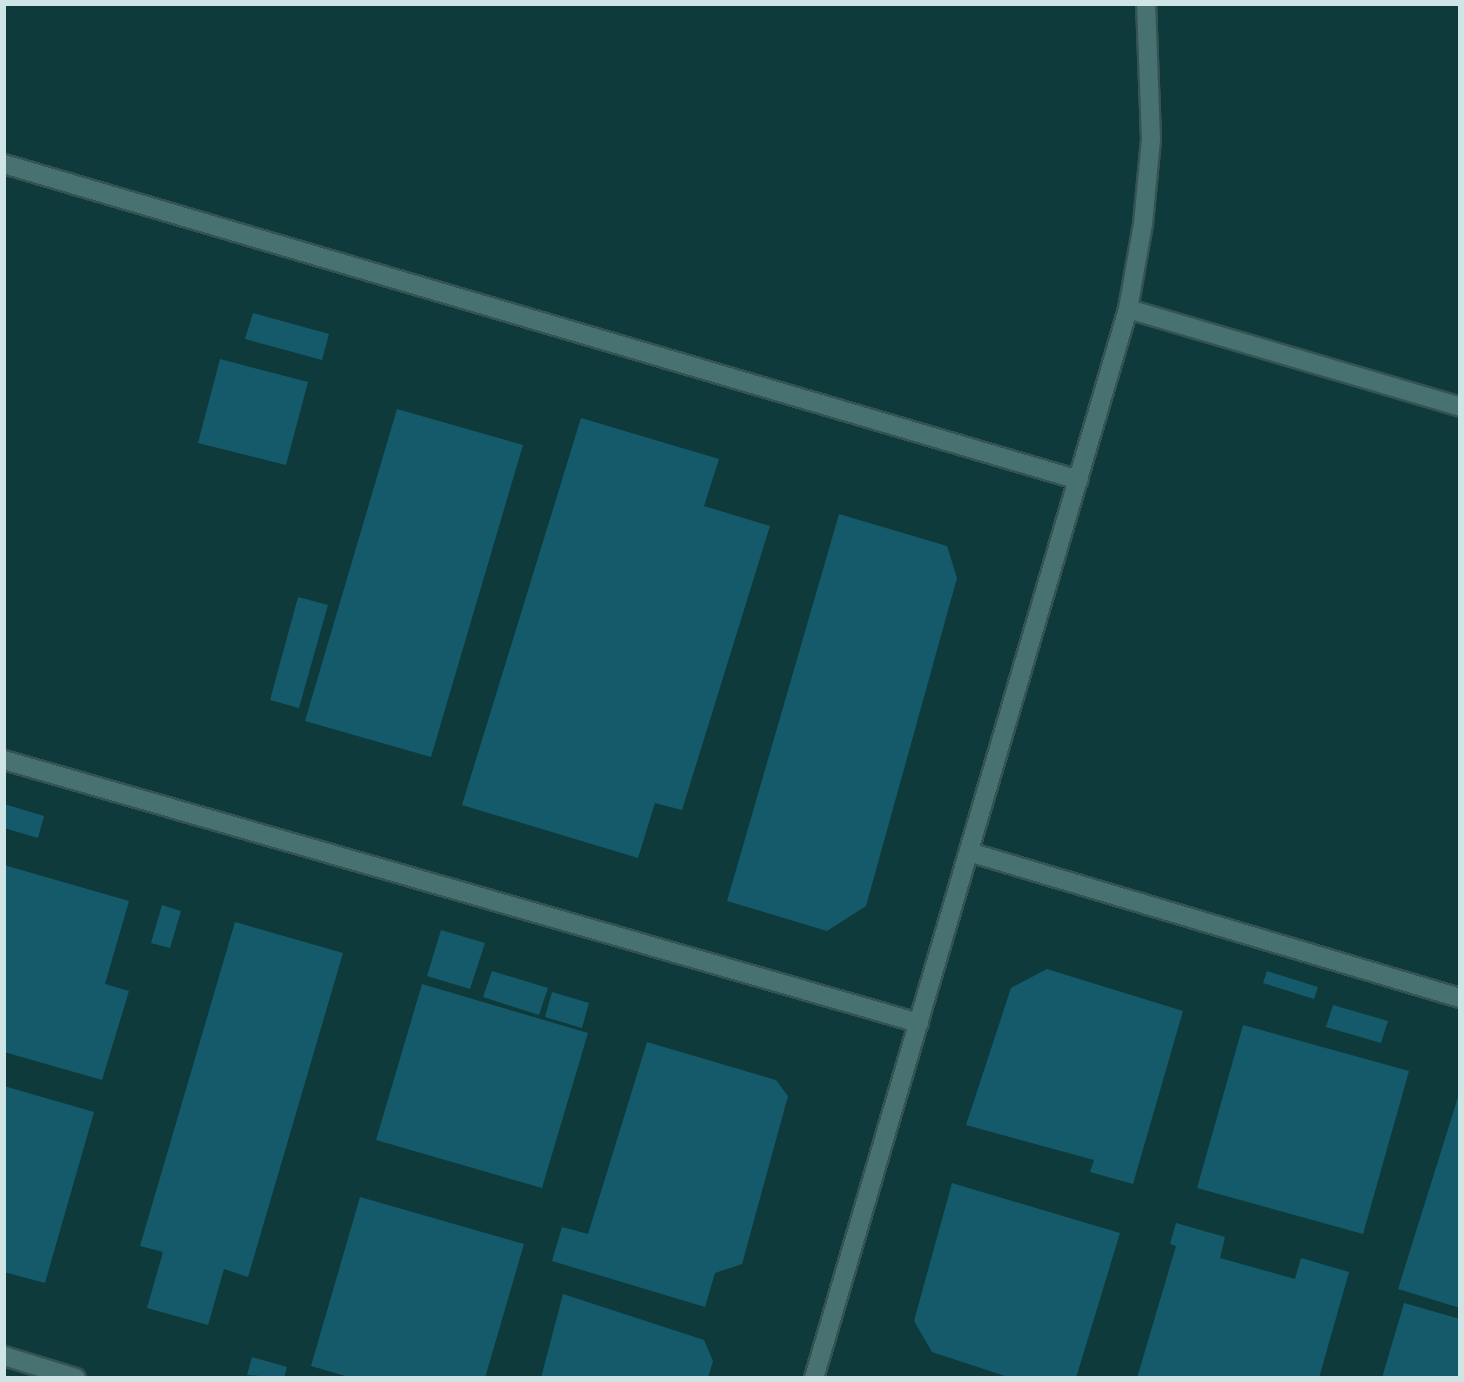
<!DOCTYPE html>
<html>
<head>
<meta charset="utf-8">
<style>
	body { margin:0 }
	#map { position:relative; width:1464px; height:1382px; overflow:hidden; background:#0e3a3b; font-family:Manrope,sans-serif }
	div>[style] { position:absolute }
	.building>* { inset:0; background:#145a6a }
	.roads { filter:drop-shadow(2px 0 #365353) drop-shadow(-2px 0 #365353) drop-shadow(0 2px #365353) drop-shadow(0 -2px #365353) }
	.lane>* { height:18px; margin:-9px; padding:0 9px; transform-origin:9px; border-radius:9px; background:#487272 }
	span { translate:-50% -50%; white-space:nowrap; text-align:center; line-height:1.15; -webkit-text-stroke:4.5px #0c1e1e; paint-order:stroke }
	.frame { position:absolute; inset:0; border:6px solid #cfe5e5; pointer-events:none }
</style>
</head>
<body>
<div id="map">
	<div class="building">
		<i style="clip-path:polygon(253px 313px,329px 334px,322px 360px,245px 339px)"></i>
		<i style="clip-path:polygon(220px 359px,308px 382px,286px 465px,198px 443px)"></i>
		<i style="clip-path:polygon(397px 409px,523px 445px,431px 757px,305px 721px)"></i>
		<i style="clip-path:polygon(581px 418px,719px 459px,704px 506px,770px 526px,682px 810px,655px 803px,638px 858px,462px 805px)"></i>
		<i style="clip-path:polygon(839px 514px,947px 546px,957px 578px,866px 906px,827px 931px,727px 901px)"></i>
		<i style="clip-path:polygon(298px 597px,328px 605px,299px 708px,270px 700px)"></i>
		<i style="clip-path:polygon(4px 804px,44px 816px,38px 838px,4px 828px)"></i>
		<i style="clip-path:polygon(4px 865px,129px 901px,105px 984px,129px 991px,102px 1080px,4px 1052px)"></i>
		<i style="clip-path:polygon(162px 905px,181px 911px,170px 948px,151px 943px)"></i>
		<i style="clip-path:polygon(235px 922px,343px 953px,248px 1277px,224px 1269px,208px 1325px,147px 1308px,163px 1252px,140px 1246px)"></i>
		<i style="clip-path:polygon(441px 930px,485px 943px,470px 989px,427px 976px)"></i>
		<i style="clip-path:polygon(1047px 969px,1183px 1011px,1133px 1184px,1090px 1172px,1094px 1160px,966px 1125px,1011px 988px)"></i>
		<i style="clip-path:polygon(492px 971px,548px 988px,539px 1015px,483px 997px)"></i>
		<i style="clip-path:polygon(1267px 971px,1318px 987px,1314px 999px,1263px 983px)"></i>
		<i style="clip-path:polygon(422px 984px,588px 1033px,542px 1188px,376px 1140px)"></i>
		<i style="clip-path:polygon(552px 992px,589px 1003px,582px 1028px,545px 1017px)"></i>
		<i style="clip-path:polygon(1333px 1005px,1388px 1021px,1381px 1043px,1326px 1027px)"></i>
		<i style="clip-path:polygon(1243px 1025px,1409px 1071px,1363px 1234px,1197px 1188px)"></i>
		<i style="clip-path:polygon(647px 1042px,776px 1080px,788px 1096px,742px 1264px,715px 1273px,705px 1307px,552px 1261px,562px 1227px,588px 1234px)"></i>
		<i style="clip-path:polygon(4px 1086px,94px 1112px,45px 1283px,4px 1272px)"></i>
		<i style="clip-path:polygon(1459px 1094px,1460px 1094px,1460px 1308px,1398px 1289px)"></i>
		<i style="clip-path:polygon(952px 1183px,1120px 1233px,1076px 1378px,1011px 1378px,932px 1352px,914px 1321px)"></i>
		<i style="clip-path:polygon(360px 1197px,524px 1244px,485px 1378px,352px 1378px,311px 1366px)"></i>
		<i style="clip-path:polygon(1176px 1223px,1225px 1237px,1220px 1258px,1295px 1279px,1301px 1258px,1349px 1272px,1319px 1378px,1137px 1378px,1176px 1246px,1170px 1244px)"></i>
		<i style="clip-path:polygon(563px 1294px,704px 1340px,713px 1361px,708px 1378px,541px 1378px)"></i>
		<i style="clip-path:polygon(1404px 1303px,1460px 1319px,1460px 1378px,1382px 1378px)"></i>
		<i style="clip-path:polygon(252px 1357px,287px 1367px,284px 1378px,247px 1375px)"></i>
	</div>
	<div class="roads">
		<div class="lane">
			<i style="left:4px;top:164px;width:1120px;rotate:16.38deg"></i>
			<i style="left:1128px;top:309px;width:346px;rotate:16.4deg"></i>
			<i style="left:4px;top:760px;width:952px;rotate:16.04deg"></i>
			<i style="left:969px;top:852px;width:512px;rotate:16.56deg"></i>
			<i style="left:4px;top:1356px;width:75px;rotate:17deg"></i>
			<i style="left:814px;top:1378px;width:1114px;rotate:-73.63deg"></i>
			<i style="left:1128px;top:309px;width:86px;rotate:-80deg"></i>
			<i style="left:1143px;top:224px;width:85px;rotate:-84.6deg"></i>
			<i style="left:1151px;top:139px;width:135px;rotate:-92.1deg"></i>
		</div>
	</div>
	<div class="frame"></div>
</div>
</body>
</html>
